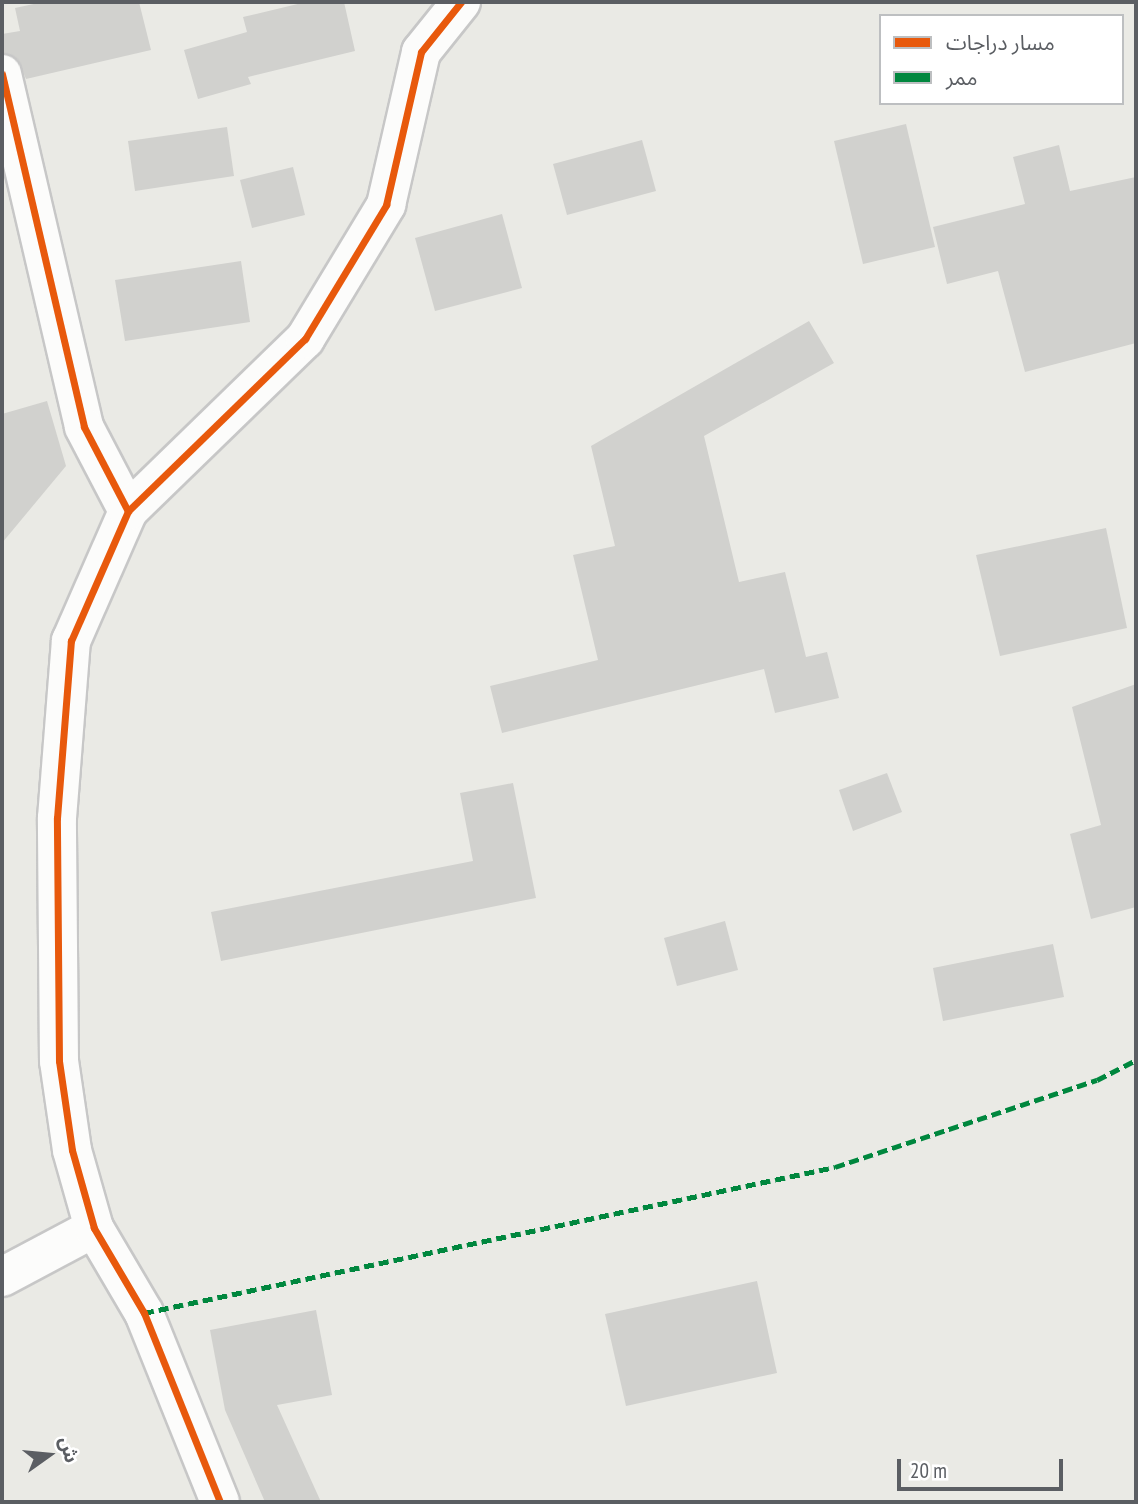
<!DOCTYPE html>
<html>
<head>
<meta charset="utf-8">
<style>
	body { margin:0 }
	#map { position:relative; width:1138px; height:1504px; overflow:hidden; background:#eaeae5; font-family:"PT Sans Narrow","Noto Sans Arabic",sans-serif }
	div>[style] { position:absolute }
	.building>* { inset:0; background:#d1d1ce }
	.roads { filter:drop-shadow(2px 0 #c7c7c7) drop-shadow(-2px 0 #c7c7c7) drop-shadow(0 2px #c7c7c7) drop-shadow(0 -2px #c7c7c7) }
	.minor>* { height:38px; margin:-19px; padding:0 19px; transform-origin:19px; border-radius:19px; background:#fcfcfb }
	.quiet>* { height:5px; margin-top:-2.5px; transform-origin:0; background:repeating-linear-gradient(90deg,#00873e 0 10px,transparent 0 15px) }
	.cycleway>* { height:7px; margin:-3.5px; padding:0 3.5px; transform-origin:3.5px; border-radius:3.5px; background:#e8590c }
	span { translate:-50% -50%; white-space:nowrap; text-align:center; line-height:1.15; -webkit-text-stroke:6px #fff; paint-order:stroke }
	.frame { position:absolute; inset:0; border:4px solid #5b5e63; pointer-events:none }
	.legend { position:absolute; left:879px; top:14px; width:245px; height:91px; box-sizing:border-box; background:#fff; border:2px solid #bdbfc1; margin:0; padding:9px 12px; list-style:none; font-size:21px; color:#5b5e63 }
	.legend li { display:flex; align-items:center; gap:14px; height:35px }
	.legend b { width:35px; border:2px solid #bdbfc1 }
	.north { position:absolute; left:14px; top:1420px; width:70px; height:70px; -webkit-text-stroke:5px #fff; paint-order:stroke; rotate:75deg; font-size:19px; font-weight:700; line-height:28px; text-align:center; color:#5b5e63 }
	.north::after { content:''; display:block; margin:auto; width:24px; height:32px; background:#5b5e63; clip-path:polygon(50% 0,100% 100%,50% 72%,0 100%) }
	.scale { position:absolute; left:897px; top:1459px; width:166px; height:32px; box-sizing:border-box; border:4px solid #5b5e63; border-top:0; padding-left:9px; font-size:21px; line-height:24px; white-space:nowrap; color:#5b5e63; -webkit-text-stroke:5px #fff; paint-order:stroke }
</style>
</head>
<body>
<div id="map">
	<div class="building">
		<i style="clip-path:polygon(43px 2px,139px 2px,151px 50px,26px 79px,18px 60px,2px 53px,2px 34px,20px 31px,15px 8px)"></i>
		<i style="clip-path:polygon(306px 2px,344px 2px,355px 51px,248px 77px,251px 84px,198px 99px,184px 50px,247px 32px,243px 17px)"></i>
		<i style="clip-path:polygon(906px 124px,935px 247px,863px 264px,834px 141px)"></i>
		<i style="clip-path:polygon(227px 127px,234px 176px,135px 191px,128px 141px)"></i>
		<i style="clip-path:polygon(642px 140px,656px 191px,567px 215px,553px 164px)"></i>
		<i style="clip-path:polygon(1059px 145px,1070px 191px,1136px 177px,1136px 343px,1025px 372px,998px 271px,947px 284px,933px 227px,1025px 204px,1013px 157px)"></i>
		<i style="clip-path:polygon(293px 167px,305px 215px,252px 228px,240px 180px)"></i>
		<i style="clip-path:polygon(502px 214px,522px 288px,435px 311px,415px 238px)"></i>
		<i style="clip-path:polygon(241px 261px,250px 322px,125px 341px,115px 280px)"></i>
		<i style="clip-path:polygon(809px 321px,834px 363px,704px 436px,739px 582px,785px 572px,806px 657px,827px 652px,839px 698px,775px 713px,764px 669px,502px 733px,490px 686px,598px 660px,573px 555px,615px 546px,591px 446px)"></i>
		<i style="clip-path:polygon(47px 401px,66px 466px,2px 543px,2px 414px)"></i>
		<i style="clip-path:polygon(1106px 528px,1127px 628px,1000px 656px,976px 555px)"></i>
		<i style="clip-path:polygon(1136px 684px,1136px 907px,1091px 919px,1070px 834px,1101px 825px,1072px 707px)"></i>
		<i style="clip-path:polygon(887px 773px,902px 812px,853px 831px,839px 790px)"></i>
		<i style="clip-path:polygon(513px 783px,536px 898px,221px 961px,211px 912px,473px 861px,460px 793px)"></i>
		<i style="clip-path:polygon(725px 921px,738px 970px,677px 986px,664px 938px)"></i>
		<i style="clip-path:polygon(1053px 944px,1064px 997px,943px 1021px,933px 968px)"></i>
		<i style="clip-path:polygon(757px 1281px,777px 1373px,626px 1406px,605px 1314px)"></i>
		<i style="clip-path:polygon(316px 1310px,332px 1395px,277px 1405px,321px 1502px,265px 1502px,225px 1410px,210px 1330px)"></i>
	</div>
	<div class="roads">
		<div class="minor">
			<i style="left:2px;top:74px;width:362px;rotate:76.9deg"></i>
			<i style="left:84px;top:427px;width:95px;rotate:62.4deg"></i>
			<i style="left:2px;top:1277px;width:104px;rotate:-28deg"></i>
			<i style="left:220px;top:1502px;width:204px;rotate:-111.9deg"></i>
			<i style="left:144px;top:1313px;width:99px;rotate:-120.5deg"></i>
			<i style="left:94px;top:1228px;width:81px;rotate:-105.8deg"></i>
			<i style="left:72px;top:1150px;width:90px;rotate:-98.3deg"></i>
			<i style="left:59px;top:1061px;width:243px;rotate:-90.5deg"></i>
			<i style="left:57px;top:818px;width:178px;rotate:-85.5deg"></i>
			<i style="left:71px;top:641px;width:142px;rotate:-66.3deg"></i>
			<i style="left:128px;top:511px;width:247px;rotate:-44.2deg"></i>
			<i style="left:305px;top:339px;width:157px;rotate:-58.8deg"></i>
			<i style="left:386px;top:205px;width:157px;rotate:-77.1deg"></i>
			<i style="left:421px;top:52px;width:64px;rotate:-51.3deg"></i>
		</div>
	</div>
	<div class="quiet">
		<i style="left:144px;top:1313px;width:706px;rotate:-11.93deg"></i>
		<i style="left:835px;top:1167px;width:276px;rotate:-18.4deg"></i>
		<i style="left:1097px;top:1080px;width:44px;rotate:-27.1deg"></i>
	</div>
	<div class="cycleway">
		<i style="left:2px;top:74px;width:362px;rotate:76.9deg"></i>
		<i style="left:84px;top:427px;width:95px;rotate:62.4deg"></i>
		<i style="left:220px;top:1502px;width:204px;rotate:-111.9deg"></i>
		<i style="left:144px;top:1313px;width:99px;rotate:-120.5deg"></i>
		<i style="left:94px;top:1228px;width:81px;rotate:-105.8deg"></i>
		<i style="left:72px;top:1150px;width:90px;rotate:-98.3deg"></i>
		<i style="left:59px;top:1061px;width:243px;rotate:-90.5deg"></i>
		<i style="left:57px;top:818px;width:178px;rotate:-85.5deg"></i>
		<i style="left:71px;top:641px;width:142px;rotate:-66.3deg"></i>
		<i style="left:128px;top:511px;width:247px;rotate:-44.2deg"></i>
		<i style="left:305px;top:339px;width:157px;rotate:-58.8deg"></i>
		<i style="left:386px;top:205px;width:157px;rotate:-77.1deg"></i>
		<i style="left:421px;top:52px;width:64px;rotate:-51.3deg"></i>
	</div>
	<div class="frame"></div>
	<ul class="legend">
	<li><b style="height:9px;background:#e8590c"></b>مسار دراجات</li>
	<li><b style="height:9px;background:#00873e"></b>ممر</li>
	</ul>
	<div class="north">ش</div>
	<div class="scale">20 m</div>
</div>
</body>
</html>
